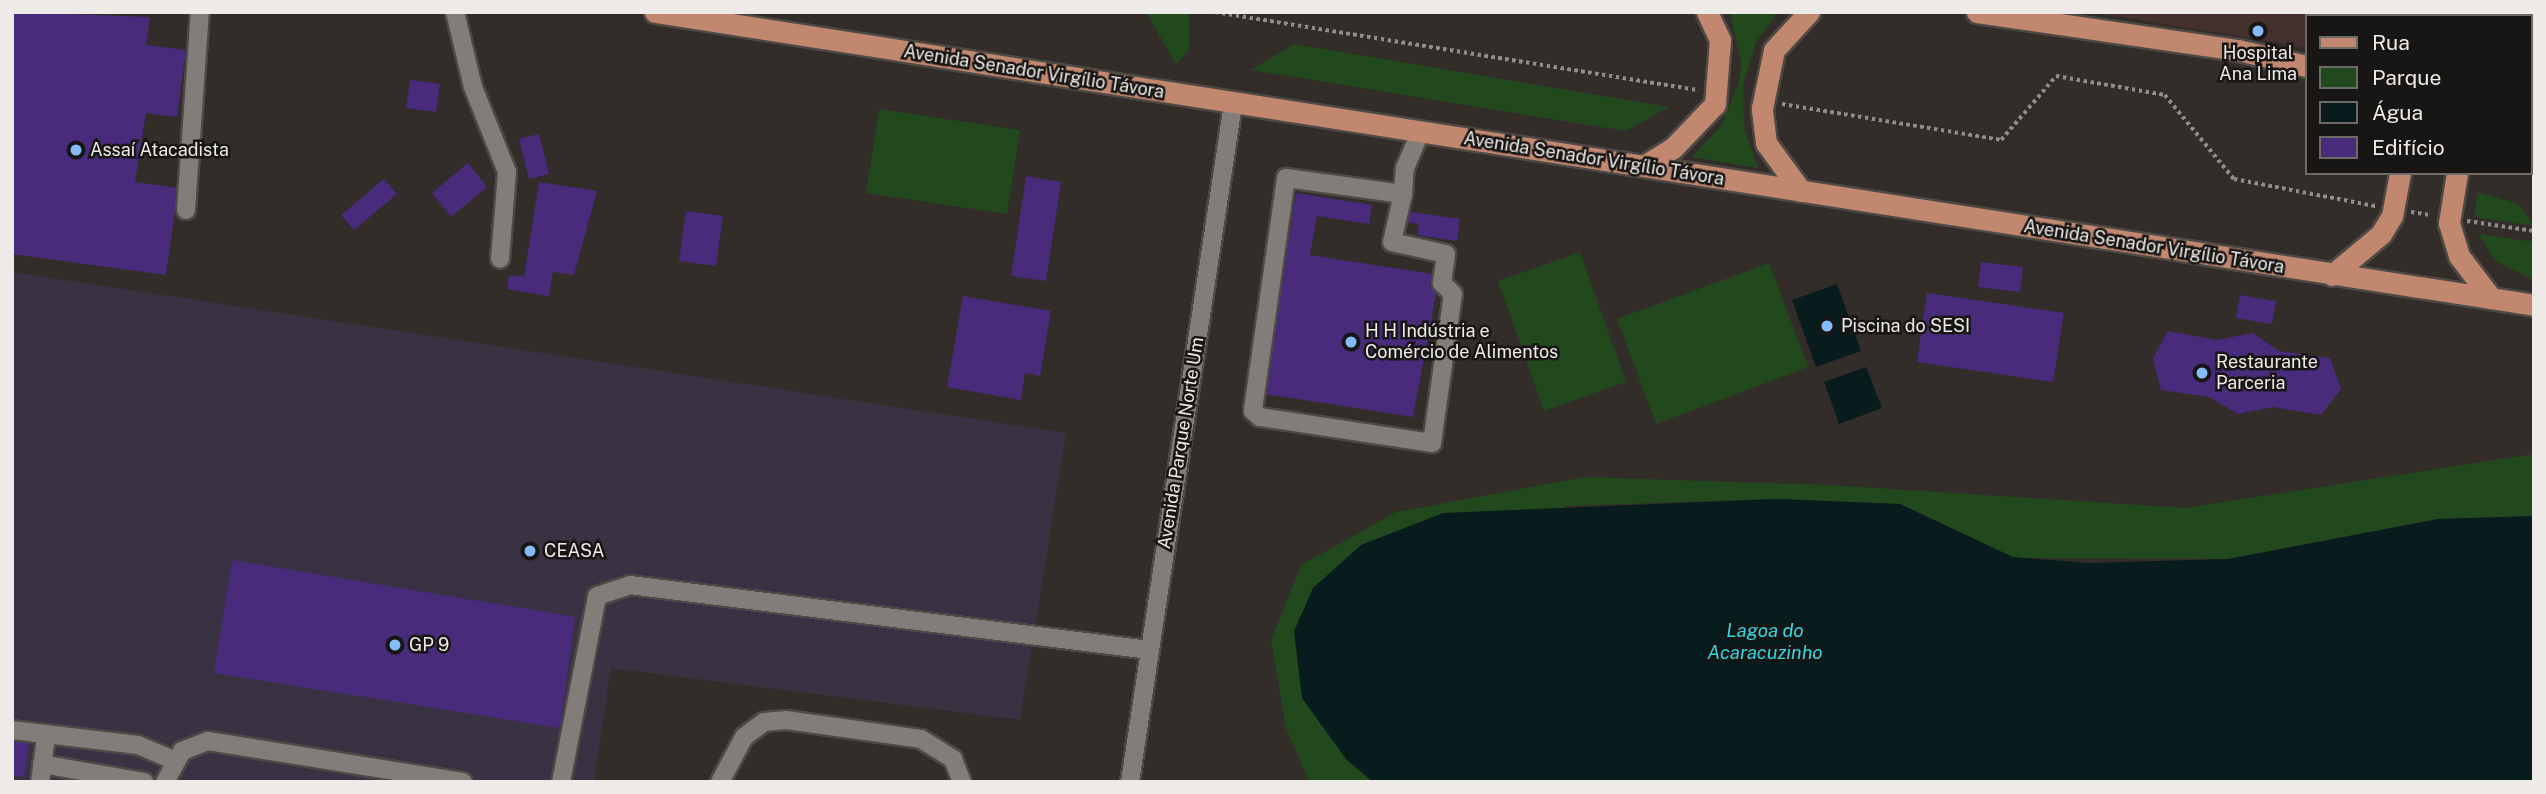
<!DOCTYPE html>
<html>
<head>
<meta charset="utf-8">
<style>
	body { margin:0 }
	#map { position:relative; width:2546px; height:794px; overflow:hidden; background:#322d29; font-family:"Public Sans",sans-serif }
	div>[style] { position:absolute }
	.commercial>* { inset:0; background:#393243 }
	.medical>* { inset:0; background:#44302c }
	.green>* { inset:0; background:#22481e }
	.water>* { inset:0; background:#081c1d }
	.building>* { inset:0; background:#482b7b }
	.path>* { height:3.5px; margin-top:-1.75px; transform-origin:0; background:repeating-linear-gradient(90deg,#908c89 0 3.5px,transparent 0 7px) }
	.roads { filter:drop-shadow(2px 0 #4d4945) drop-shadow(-2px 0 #4d4945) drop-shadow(0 2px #4d4945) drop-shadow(0 -2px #4d4945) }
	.minor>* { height:18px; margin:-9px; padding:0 9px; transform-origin:9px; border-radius:9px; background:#827d78 }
	.major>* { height:21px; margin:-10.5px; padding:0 10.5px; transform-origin:10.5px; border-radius:10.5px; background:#c2876f }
	.dots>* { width:19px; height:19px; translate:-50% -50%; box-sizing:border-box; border:4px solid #181614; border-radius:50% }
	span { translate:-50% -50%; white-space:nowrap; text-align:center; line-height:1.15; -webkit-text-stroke:5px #181614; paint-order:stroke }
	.poi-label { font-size:18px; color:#edeae7 }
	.left { translate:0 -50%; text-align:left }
	.street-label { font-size:18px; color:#edeae7 }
	.water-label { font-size:19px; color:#33d7e4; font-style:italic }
	.frame { position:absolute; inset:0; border:14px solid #edeae7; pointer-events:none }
	.legend { position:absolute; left:2305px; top:14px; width:228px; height:161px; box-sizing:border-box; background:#181614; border:2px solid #6d6b68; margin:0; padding:9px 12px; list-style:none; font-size:21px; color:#edeae7 }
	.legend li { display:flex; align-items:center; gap:14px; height:35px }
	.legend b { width:35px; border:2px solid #6d6b68 }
</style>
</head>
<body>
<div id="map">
	<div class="commercial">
		<i style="clip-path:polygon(12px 272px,1066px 433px,1020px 720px,611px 668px,594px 782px,12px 782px)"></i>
	</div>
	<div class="medical">
		<i style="clip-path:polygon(2090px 12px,2329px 12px,2306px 16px,2306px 47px)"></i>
	</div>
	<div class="green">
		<i style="clip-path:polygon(1146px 12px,1189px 12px,1189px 50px,1176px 64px)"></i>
		<i style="clip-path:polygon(1730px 12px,1778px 12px,1756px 42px,1743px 85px,1744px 127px,1758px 168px,1692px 157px,1721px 126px,1739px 83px,1741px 62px)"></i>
		<i style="clip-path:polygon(1294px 44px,1669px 107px,1626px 131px,1251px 70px)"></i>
		<i style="clip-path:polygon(879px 109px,1020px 130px,1007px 214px,866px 193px)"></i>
		<i style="clip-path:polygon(2477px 192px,2519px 204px,2534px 226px,2475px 217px)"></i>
		<i style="clip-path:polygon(2479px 234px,2534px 242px,2534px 280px,2495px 261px)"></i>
		<i style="clip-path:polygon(1580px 252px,1626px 382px,1544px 411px,1498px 281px)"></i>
		<i style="clip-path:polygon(1769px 263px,1808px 367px,1656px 424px,1617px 319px)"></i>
		<i style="clip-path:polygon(2534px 454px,2534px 516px,2438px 519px,2228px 559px,2013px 558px,1900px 504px,1775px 499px,1565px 506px,1346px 759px,1373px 782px,1309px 782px,1286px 728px,1271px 640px,1301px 565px,1396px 512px,1585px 477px,1829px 485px,2185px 508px)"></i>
	</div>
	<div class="water">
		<i style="clip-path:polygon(1837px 284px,1861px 351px,1816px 367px,1792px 300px)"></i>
		<i style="clip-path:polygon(1866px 367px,1882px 408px,1839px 424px,1824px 382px)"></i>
		<i style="clip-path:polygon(1775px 499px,1900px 504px,2013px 557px,2088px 563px,2228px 559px,2438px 519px,2534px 516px,2534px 782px,1373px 782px,1346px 759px,1302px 698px,1294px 631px,1313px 588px,1361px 545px,1443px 513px)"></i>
	</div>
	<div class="building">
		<i style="clip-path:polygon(12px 12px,150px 17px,146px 45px,186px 50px,177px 117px,146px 113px,135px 182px,178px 188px,166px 275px,12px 254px)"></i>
		<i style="clip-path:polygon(410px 80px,440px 84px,436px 112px,406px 108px)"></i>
		<i style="clip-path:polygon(539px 134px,549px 174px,529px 179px,519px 139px)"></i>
		<i style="clip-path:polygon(468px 163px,487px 187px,451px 217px,432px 193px)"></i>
		<i style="clip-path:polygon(1026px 176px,1061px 182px,1046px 281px,1011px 276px)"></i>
		<i style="clip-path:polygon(384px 179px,397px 194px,354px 230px,341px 215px)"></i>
		<i style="clip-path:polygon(539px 182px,597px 191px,574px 275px,553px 272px,549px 296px,507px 289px,509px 275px,524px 277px)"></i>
		<i style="clip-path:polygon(1296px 193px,1372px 205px,1369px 224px,1317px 216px,1310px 255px,1432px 274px,1430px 288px,1437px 289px,1413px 417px,1265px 394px)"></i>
		<i style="clip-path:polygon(686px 211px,723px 216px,716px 266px,679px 261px)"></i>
		<i style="clip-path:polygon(1405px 211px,1460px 219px,1457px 241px,1417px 235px,1419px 224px,1403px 222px)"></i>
		<i style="clip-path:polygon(1981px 262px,2023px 267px,2020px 292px,1978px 287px)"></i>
		<i style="clip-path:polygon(1927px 293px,2064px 313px,2053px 382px,1917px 362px)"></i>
		<i style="clip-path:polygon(2240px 295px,2276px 301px,2272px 324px,2236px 318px)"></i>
		<i style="clip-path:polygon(963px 296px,1051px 311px,1040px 376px,1025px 373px,1021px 400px,947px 387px)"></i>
		<i style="clip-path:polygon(2168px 331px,2217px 340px,2253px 333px,2279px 351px,2330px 358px,2341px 389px,2321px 415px,2273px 407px,2238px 414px,2209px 397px,2161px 390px,2153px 358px)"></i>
		<i style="clip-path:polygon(232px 560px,575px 617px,560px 728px,214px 673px)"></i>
		<i style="clip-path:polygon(12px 740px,29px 743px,24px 777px,12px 775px)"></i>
	</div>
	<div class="path">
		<i style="left:1215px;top:12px;width:490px;rotate:9.2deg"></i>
		<i style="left:1782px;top:104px;width:222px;rotate:9.3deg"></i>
		<i style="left:2001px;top:140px;width:84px;rotate:-49.3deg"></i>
		<i style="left:2056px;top:76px;width:111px;rotate:9.9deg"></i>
		<i style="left:2165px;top:95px;width:109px;rotate:50.6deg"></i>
		<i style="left:2234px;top:179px;width:145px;rotate:10.8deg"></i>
		<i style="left:2411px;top:212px;width:20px;rotate:9deg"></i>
		<i style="left:2467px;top:221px;width:68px;rotate:8.5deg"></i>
	</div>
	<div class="roads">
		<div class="minor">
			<i style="left:455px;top:12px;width:77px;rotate:76.5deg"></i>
			<i style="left:473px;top:87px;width:92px;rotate:68.2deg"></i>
			<i style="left:507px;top:172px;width:87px;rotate:94.6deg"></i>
			<i style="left:1403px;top:194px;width:118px;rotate:-172.2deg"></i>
			<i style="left:1286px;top:178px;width:235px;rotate:98.1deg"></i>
			<i style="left:1253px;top:411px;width:9px;rotate:41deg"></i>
			<i style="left:1260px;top:417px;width:174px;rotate:8.6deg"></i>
			<i style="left:1432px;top:443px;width:150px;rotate:-82deg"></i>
			<i style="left:1453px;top:294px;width:16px;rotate:-135deg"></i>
			<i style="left:1442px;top:283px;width:29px;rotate:-82deg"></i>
			<i style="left:1446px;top:254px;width:55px;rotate:-167.5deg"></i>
			<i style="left:1392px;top:242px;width:49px;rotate:-77.1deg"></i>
			<i style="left:1403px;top:194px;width:26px;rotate:-86deg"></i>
			<i style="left:1405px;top:168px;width:39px;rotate:-67deg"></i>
			<i style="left:186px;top:210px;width:198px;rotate:-86deg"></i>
			<i style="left:12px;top:730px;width:127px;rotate:6.8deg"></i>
			<i style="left:138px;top:745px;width:38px;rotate:23deg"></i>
			<i style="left:42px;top:764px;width:104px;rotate:10deg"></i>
			<i style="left:40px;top:782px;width:45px;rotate:-82.4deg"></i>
			<i style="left:165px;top:782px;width:35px;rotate:-61deg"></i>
			<i style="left:182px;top:751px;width:28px;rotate:-21deg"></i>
			<i style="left:208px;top:741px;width:258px;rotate:9.1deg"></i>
			<i style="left:561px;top:782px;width:189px;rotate:-79deg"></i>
			<i style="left:597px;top:596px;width:35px;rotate:-18deg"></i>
			<i style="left:630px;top:585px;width:524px;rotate:7.13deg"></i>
			<i style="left:720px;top:782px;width:51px;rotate:-61.9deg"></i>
			<i style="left:744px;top:737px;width:25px;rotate:-37deg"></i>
			<i style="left:764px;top:722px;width:22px;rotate:-5deg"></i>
			<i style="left:786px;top:720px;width:136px;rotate:8deg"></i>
			<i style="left:921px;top:739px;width:38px;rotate:32deg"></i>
			<i style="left:953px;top:759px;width:25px;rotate:69deg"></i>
			<i style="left:1130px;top:782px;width:686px;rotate:-81.36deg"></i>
		</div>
		<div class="major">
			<i style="left:655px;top:12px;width:1902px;rotate:8.86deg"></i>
			<i style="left:1977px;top:12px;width:264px;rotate:8.3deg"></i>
			<i style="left:2238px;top:50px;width:70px;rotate:13.2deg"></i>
			<i style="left:2530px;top:110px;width:4px;rotate:-27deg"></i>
			<i style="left:1644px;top:166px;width:34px;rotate:-32deg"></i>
			<i style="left:1673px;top:148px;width:61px;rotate:-46.3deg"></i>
			<i style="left:1715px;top:104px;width:64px;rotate:-85.5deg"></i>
			<i style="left:1720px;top:40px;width:31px;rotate:-115deg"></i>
			<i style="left:2457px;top:173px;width:51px;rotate:99.1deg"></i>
			<i style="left:2449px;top:223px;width:34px;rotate:73deg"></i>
			<i style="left:2459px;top:256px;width:53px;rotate:52.7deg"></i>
			<i style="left:1801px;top:191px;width:59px;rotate:-126.1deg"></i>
			<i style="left:1766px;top:143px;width:35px;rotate:-97deg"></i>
			<i style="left:1762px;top:108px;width:59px;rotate:-78.3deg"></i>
			<i style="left:1774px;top:50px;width:52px;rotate:-47.4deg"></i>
			<i style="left:2332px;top:275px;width:64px;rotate:-39.9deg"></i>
			<i style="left:2381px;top:234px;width:21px;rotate:-59deg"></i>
			<i style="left:2392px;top:216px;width:44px;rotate:-79.5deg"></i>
		</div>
	</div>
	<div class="dots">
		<i style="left:2258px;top:31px;background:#86bbfb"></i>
		<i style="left:76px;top:150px;background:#86bbfb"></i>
		<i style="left:1827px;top:326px;background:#86bbfb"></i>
		<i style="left:1351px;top:342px;background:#86bbfb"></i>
		<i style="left:2202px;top:373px;background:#86bbfb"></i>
		<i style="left:530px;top:551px;background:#86bbfb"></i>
		<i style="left:395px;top:645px;background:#86bbfb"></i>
	</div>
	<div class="poi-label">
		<span style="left:2258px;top:64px">Hospital<br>Ana Lima</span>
		<span class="left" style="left:90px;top:150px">Assaí Atacadista</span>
		<span class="left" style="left:1841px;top:326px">Piscina do SESI</span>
		<span class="left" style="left:1365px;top:342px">H H Indústria e<br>Comércio de Alimentos</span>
		<span class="left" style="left:2216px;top:373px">Restaurante<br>Parceria</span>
		<span class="left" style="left:544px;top:551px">CEASA</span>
		<span class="left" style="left:409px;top:645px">GP 9</span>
	</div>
	<div class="street-label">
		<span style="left:1034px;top:72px;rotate:9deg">Avenida Senador Virgílio Távora</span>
		<span style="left:1594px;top:159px;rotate:9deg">Avenida Senador Virgílio Távora</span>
		<span style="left:2154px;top:247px;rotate:9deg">Avenida Senador Virgílio Távora</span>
		<span style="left:1181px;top:443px;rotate:-81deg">Avenida Parque Norte Um</span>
	</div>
	<div class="water-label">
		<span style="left:1765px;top:642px">Lagoa do<br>Acaracuzinho</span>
	</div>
	<div class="frame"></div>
	<ul class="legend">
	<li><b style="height:9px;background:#c2876f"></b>Rua</li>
	<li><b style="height:19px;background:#22481e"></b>Parque</li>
	<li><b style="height:19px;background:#081c1d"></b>Água</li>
	<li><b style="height:19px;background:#482b7b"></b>Edifício</li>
	</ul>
</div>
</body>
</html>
